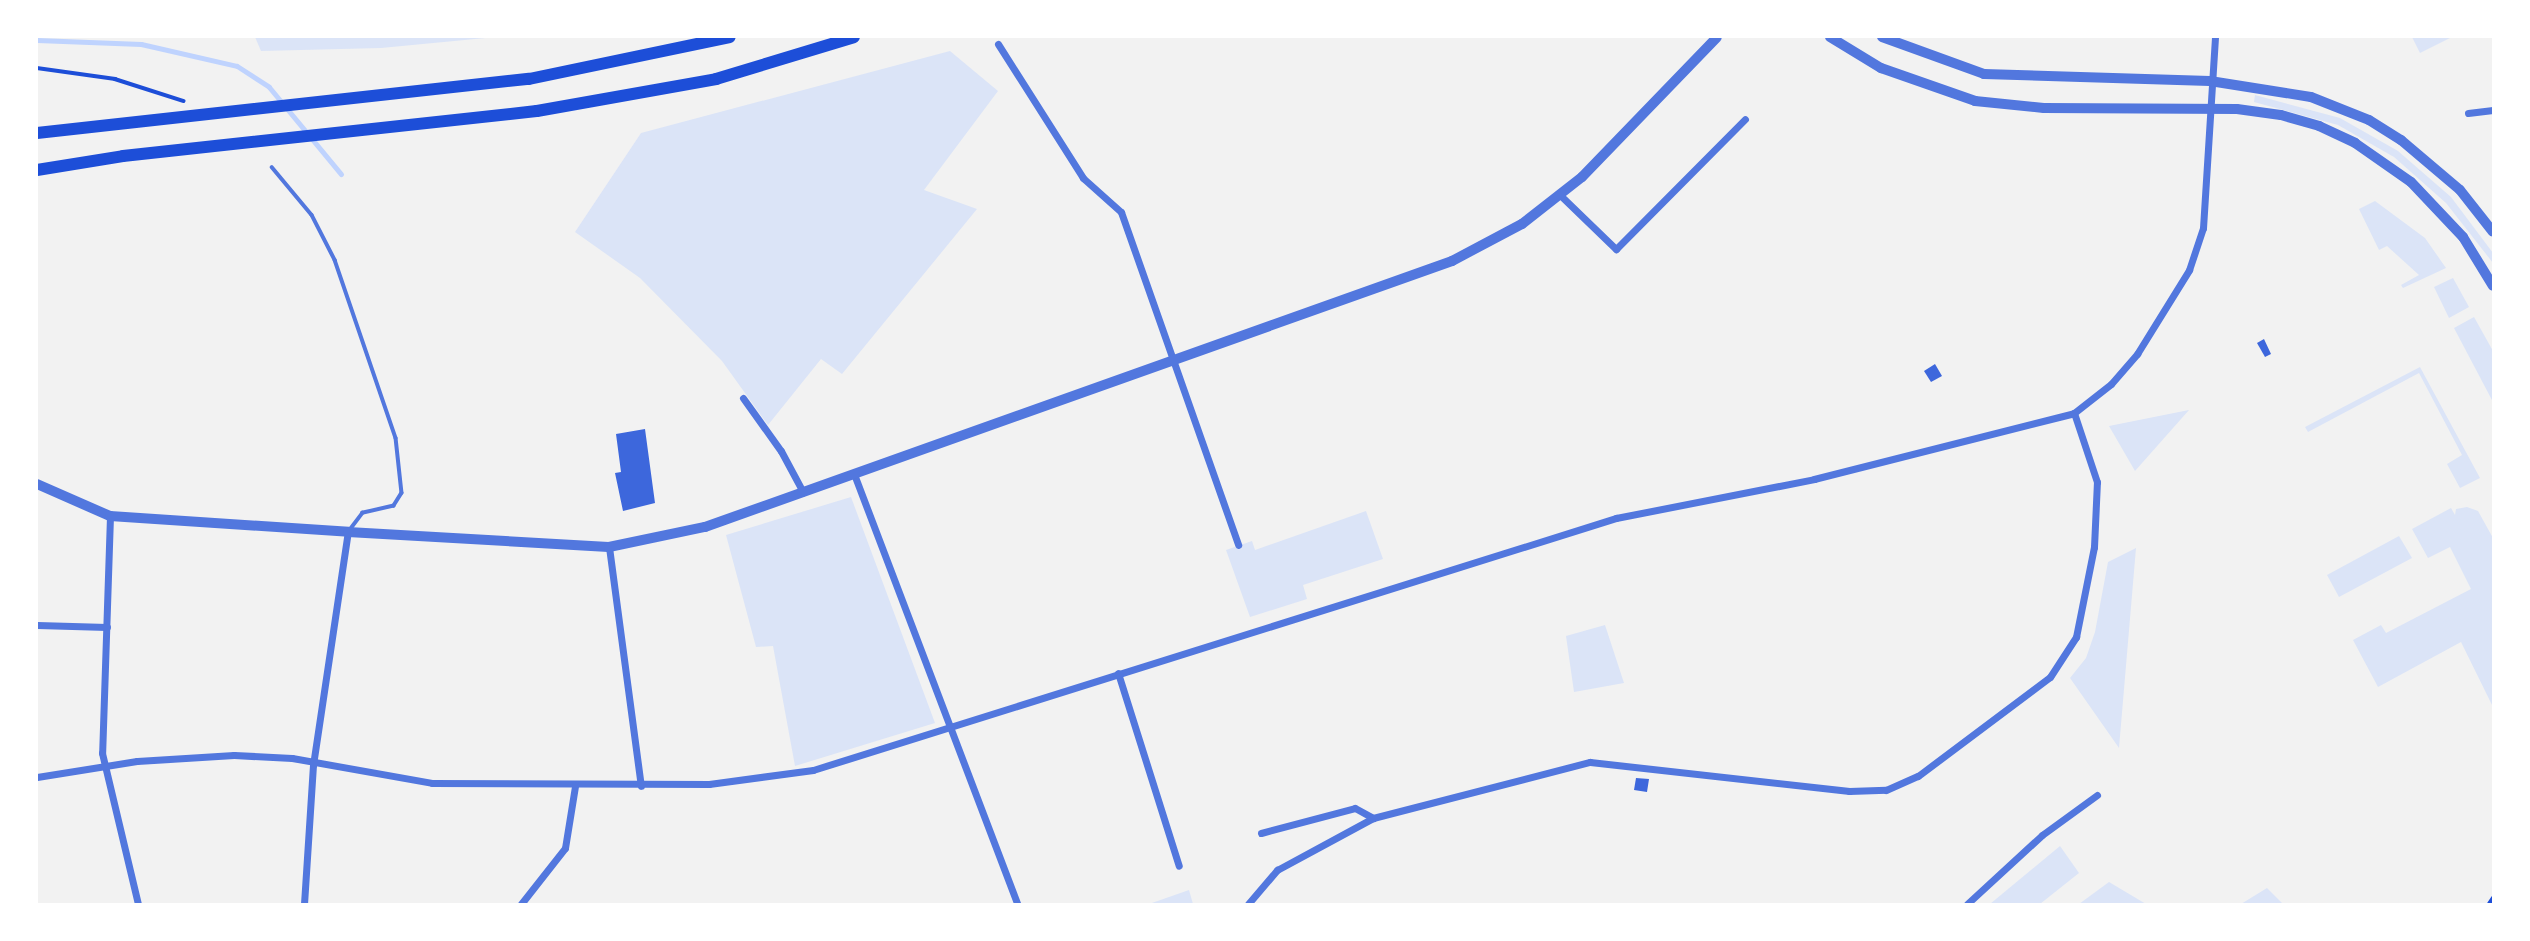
<!DOCTYPE html>
<html>
<head>
<meta charset="utf-8">
<style>
	body { margin:0 }
	#map { position:relative; width:2530px; height:941px; overflow:hidden; background:#f2f2f2; font-family:Helvetica,sans-serif }
	div>[style] { position:absolute }
	.green>* { inset:0; background:#dbe4f7 }
	.stream>* { height:5px; margin:-2.5px; padding:0 2.5px; transform-origin:2.5px; border-radius:2.5px; background:#bfd3fe }
	.building>* { inset:0; background:#3d67dc }
	.path>* { height:3.5px; margin:-1.75px; padding:0 1.75px; transform-origin:1.75px; border-radius:1.75px; background:#1d4ed8 }
	.service>* { height:3.5px; margin:-1.75px; padding:0 1.75px; transform-origin:1.75px; border-radius:1.75px; background:#5277de }
	.minor>* { height:7px; margin:-3.5px; padding:0 3.5px; transform-origin:3.5px; border-radius:3.5px; background:#5277de }
	.tertiary>* { height:10px; margin:-5px; padding:0 5px; transform-origin:5px; border-radius:5px; background:#5277de }
	.trunk>* { height:12px; margin:-6px; padding:0 6px; transform-origin:6px; border-radius:6px; background:#1d4ed8 }
	span { translate:-50% -50%; white-space:nowrap; text-align:center; line-height:1.15; -webkit-text-stroke:5px #fff; paint-order:stroke }
	.frame { position:absolute; inset:0; border:38px solid #fff; pointer-events:none }
</style>
</head>
<body>
<div id="map">
	<div class="green">
		<i style="clip-path:polygon(255px 37px,496px 37px,381px 48px,261px 51px)"></i>
		<i style="clip-path:polygon(2412px 37px,2452px 37px,2420px 53px)"></i>
		<i style="clip-path:polygon(950px 51px,998px 91px,924px 190px,977px 209px,842px 374px,821px 359px,768px 425px,722px 361px,640px 278px,575px 232px,641px 133px)"></i>
		<i style="clip-path:polygon(2255px 95px,2340px 118px,2398px 151px,2451px 197px,2493px 253px,2493px 263px,2446px 203px,2394px 157px,2338px 125px,2254px 102px)"></i>
		<i style="clip-path:polygon(2375px 201px,2425px 238px,2446px 268px,2403px 288px,2401px 285px,2419px 275px,2387px 246px,2379px 250px,2359px 209px)"></i>
		<i style="clip-path:polygon(2453px 278px,2469px 307px,2449px 318px,2434px 287px)"></i>
		<i style="clip-path:polygon(2474px 317px,2493px 351px,2493px 402px,2454px 328px)"></i>
		<i style="clip-path:polygon(2420px 367px,2480px 478px,2460px 488px,2447px 464px,2462px 455px,2419px 373px,2308px 432px,2305px 427px)"></i>
		<i style="clip-path:polygon(2189px 410px,2135px 471px,2109px 426px)"></i>
		<i style="clip-path:polygon(851px 497px,935px 723px,795px 766px,773px 646px,756px 647px,726px 535px)"></i>
		<i style="clip-path:polygon(2467px 507px,2478px 511px,2493px 538px,2493px 707px,2461px 642px,2378px 687px,2353px 640px,2381px 625px,2386px 633px,2471px 589px,2450px 547px,2428px 558px,2412px 529px,2451px 508px,2455px 515px,2456px 509px)"></i>
		<i style="clip-path:polygon(1366px 511px,1383px 559px,1303px 585px,1307px 599px,1250px 617px,1226px 550px,1252px 541px,1255px 550px)"></i>
		<i style="clip-path:polygon(2399px 536px,2412px 558px,2339px 597px,2327px 575px)"></i>
		<i style="clip-path:polygon(2136px 548px,2119px 748px,2070px 678px,2086px 658px,2095px 632px,2108px 562px)"></i>
		<i style="clip-path:polygon(1605px 625px,1624px 683px,1574px 692px,1566px 636px)"></i>
		<i style="clip-path:polygon(2060px 846px,2079px 873px,2040px 904px,1990px 904px)"></i>
		<i style="clip-path:polygon(2109px 882px,2146px 904px,2079px 904px)"></i>
		<i style="clip-path:polygon(2267px 888px,2283px 904px,2241px 904px)"></i>
		<i style="clip-path:polygon(1189px 890px,1193px 904px,1149px 904px)"></i>
	</div>
	<div class="stream">
		<i style="left:37px;top:40px;width:104px;rotate:2.2deg"></i>
		<i style="left:141px;top:44px;width:98px;rotate:12.9deg"></i>
		<i style="left:237px;top:66px;width:38px;rotate:33deg"></i>
		<i style="left:269px;top:87px;width:113px;rotate:50.4deg"></i>
	</div>
	<div class="building">
		<i style="clip-path:polygon(2264px 339px,2271px 354px,2265px 357px,2257px 343px)"></i>
		<i style="clip-path:polygon(1935px 364px,1942px 376px,1931px 382px,1924px 371px)"></i>
		<i style="clip-path:polygon(645px 429px,655px 503px,623px 511px,615px 473px,621px 472px,616px 434px)"></i>
		<i style="clip-path:polygon(1636px 778px,1649px 779px,1647px 792px,1634px 790px)"></i>
	</div>
	<div class="path">
		<i style="left:37px;top:68px;width:79px;rotate:8deg"></i>
		<i style="left:115px;top:79px;width:72px;rotate:17.7deg"></i>
		<i style="left:2489px;top:904px;width:7px;rotate:-56deg"></i>
	</div>
	<div class="service">
		<i style="left:272px;top:167px;width:62px;rotate:50.2deg"></i>
		<i style="left:312px;top:215px;width:51px;rotate:62.9deg"></i>
		<i style="left:335px;top:260px;width:188px;rotate:71.1deg"></i>
		<i style="left:396px;top:438px;width:55px;rotate:83.8deg"></i>
		<i style="left:402px;top:493px;width:15px;rotate:122deg"></i>
		<i style="left:394px;top:506px;width:32px;rotate:167deg"></i>
		<i style="left:363px;top:513px;width:21px;rotate:127deg"></i>
	</div>
	<div class="minor">
		<i style="left:998px;top:44px;width:159px;rotate:57.6deg"></i>
		<i style="left:1083px;top:178px;width:51px;rotate:41.8deg"></i>
		<i style="left:1121px;top:212px;width:353px;rotate:70.6deg"></i>
		<i style="left:2468px;top:113px;width:25px;rotate:-7deg"></i>
		<i style="left:1560px;top:195px;width:78px;rotate:44deg"></i>
		<i style="left:1616px;top:249px;width:183px;rotate:-45.2deg"></i>
		<i style="left:743px;top:398px;width:65px;rotate:54.4deg"></i>
		<i style="left:781px;top:451px;width:47px;rotate:61.8deg"></i>
		<i style="left:854px;top:474px;width:460px;rotate:69.2deg"></i>
		<i style="left:110px;top:516px;width:237px;rotate:91.9deg"></i>
		<i style="left:102px;top:753px;width:155px;rotate:76.6deg"></i>
		<i style="left:609px;top:547px;width:241px;rotate:82.4deg"></i>
		<i style="left:37px;top:625px;width:70px;rotate:1.6deg"></i>
		<i style="left:1118px;top:673px;width:202px;rotate:72.5deg"></i>
		<i style="left:37px;top:777px;width:101px;rotate:-9.1deg"></i>
		<i style="left:137px;top:761px;width:97px;rotate:-3.5deg"></i>
		<i style="left:234px;top:755px;width:58px;rotate:3deg"></i>
		<i style="left:292px;top:758px;width:142px;rotate:10.1deg"></i>
		<i style="left:432px;top:783px;width:277px;rotate:0.2deg"></i>
		<i style="left:709px;top:784px;width:105px;rotate:-7.7deg"></i>
		<i style="left:813px;top:770px;width:842px;rotate:-17.42deg"></i>
		<i style="left:1616px;top:518px;width:202px;rotate:-11.1deg"></i>
		<i style="left:1814px;top:479px;width:268px;rotate:-14.2deg"></i>
		<i style="left:2074px;top:413px;width:47px;rotate:-38.1deg"></i>
		<i style="left:2111px;top:384px;width:40px;rotate:-49deg"></i>
		<i style="left:2137px;top:354px;width:99px;rotate:-58.2deg"></i>
		<i style="left:2189px;top:270px;width:44px;rotate:-71.6deg"></i>
		<i style="left:2203px;top:228px;width:191px;rotate:-86.4deg"></i>
		<i style="left:1261px;top:833px;width:97px;rotate:-14.9deg"></i>
		<i style="left:1355px;top:808px;width:21px;rotate:29deg"></i>
		<i style="left:304px;top:904px;width:139px;rotate:-86.3deg"></i>
		<i style="left:313px;top:765px;width:236px;rotate:-81.5deg"></i>
		<i style="left:521px;top:904px;width:71px;rotate:-51.8deg"></i>
		<i style="left:565px;top:848px;width:63px;rotate:-80.8deg"></i>
		<i style="left:1248px;top:904px;width:45px;rotate:-49.5deg"></i>
		<i style="left:1277px;top:870px;width:109px;rotate:-28.4deg"></i>
		<i style="left:1373px;top:818px;width:224px;rotate:-14.5deg"></i>
		<i style="left:1590px;top:762px;width:261px;rotate:6.4deg"></i>
		<i style="left:1849px;top:791px;width:37px;rotate:-2deg"></i>
		<i style="left:1886px;top:790px;width:35px;rotate:-24deg"></i>
		<i style="left:1918px;top:776px;width:165px;rotate:-36.9deg"></i>
		<i style="left:2050px;top:677px;width:48px;rotate:-57deg"></i>
		<i style="left:2076px;top:637px;width:92px;rotate:-78.7deg"></i>
		<i style="left:2094px;top:547px;width:65px;rotate:-87.4deg"></i>
		<i style="left:2097px;top:482px;width:73px;rotate:-108.4deg"></i>
		<i style="left:1967px;top:904px;width:102px;rotate:-42.6deg"></i>
		<i style="left:2042px;top:835px;width:68px;rotate:-36deg"></i>
	</div>
	<div class="tertiary">
		<i style="left:1830px;top:37px;width:60px;rotate:31.3deg"></i>
		<i style="left:1881px;top:68px;width:100px;rotate:19.3deg"></i>
		<i style="left:1975px;top:101px;width:69px;rotate:5.8deg"></i>
		<i style="left:2044px;top:108px;width:193px;rotate:0.3deg"></i>
		<i style="left:2237px;top:109px;width:44px;rotate:7.8deg"></i>
		<i style="left:2281px;top:115px;width:40px;rotate:16deg"></i>
		<i style="left:2319px;top:126px;width:40px;rotate:25deg"></i>
		<i style="left:2355px;top:143px;width:68px;rotate:34.9deg"></i>
		<i style="left:2411px;top:182px;width:76px;rotate:46.6deg"></i>
		<i style="left:2463px;top:237px;width:57px;rotate:58.5deg"></i>
		<i style="left:1882px;top:37px;width:109px;rotate:19.9deg"></i>
		<i style="left:1984px;top:74px;width:226px;rotate:1.8deg"></i>
		<i style="left:2210px;top:81px;width:102px;rotate:9deg"></i>
		<i style="left:2311px;top:97px;width:62px;rotate:21.6deg"></i>
		<i style="left:2369px;top:120px;width:38px;rotate:32deg"></i>
		<i style="left:2401px;top:140px;width:77px;rotate:40.3deg"></i>
		<i style="left:2460px;top:190px;width:53px;rotate:51.8deg"></i>
		<i style="left:37px;top:484px;width:80px;rotate:23.7deg"></i>
		<i style="left:110px;top:516px;width:239px;rotate:3.8deg"></i>
		<i style="left:348px;top:532px;width:261px;rotate:3.3deg"></i>
		<i style="left:609px;top:547px;width:98px;rotate:-11.8deg"></i>
		<i style="left:705px;top:527px;width:793px;rotate:-19.6deg"></i>
		<i style="left:1452px;top:261px;width:79px;rotate:-27.9deg"></i>
		<i style="left:1522px;top:224px;width:76px;rotate:-38.1deg"></i>
		<i style="left:1582px;top:177px;width:194px;rotate:-46deg"></i>
	</div>
	<div class="trunk">
		<i style="left:37px;top:133px;width:495px;rotate:-6.3deg"></i>
		<i style="left:529px;top:79px;width:205px;rotate:-11.8deg"></i>
		<i style="left:37px;top:170px;width:87px;rotate:-9.2deg"></i>
		<i style="left:123px;top:156px;width:416px;rotate:-6.2deg"></i>
		<i style="left:537px;top:111px;width:182px;rotate:-10.1deg"></i>
		<i style="left:716px;top:79px;width:144px;rotate:-16.9deg"></i>
	</div>
	<div class="frame"></div>
</div>
</body>
</html>
